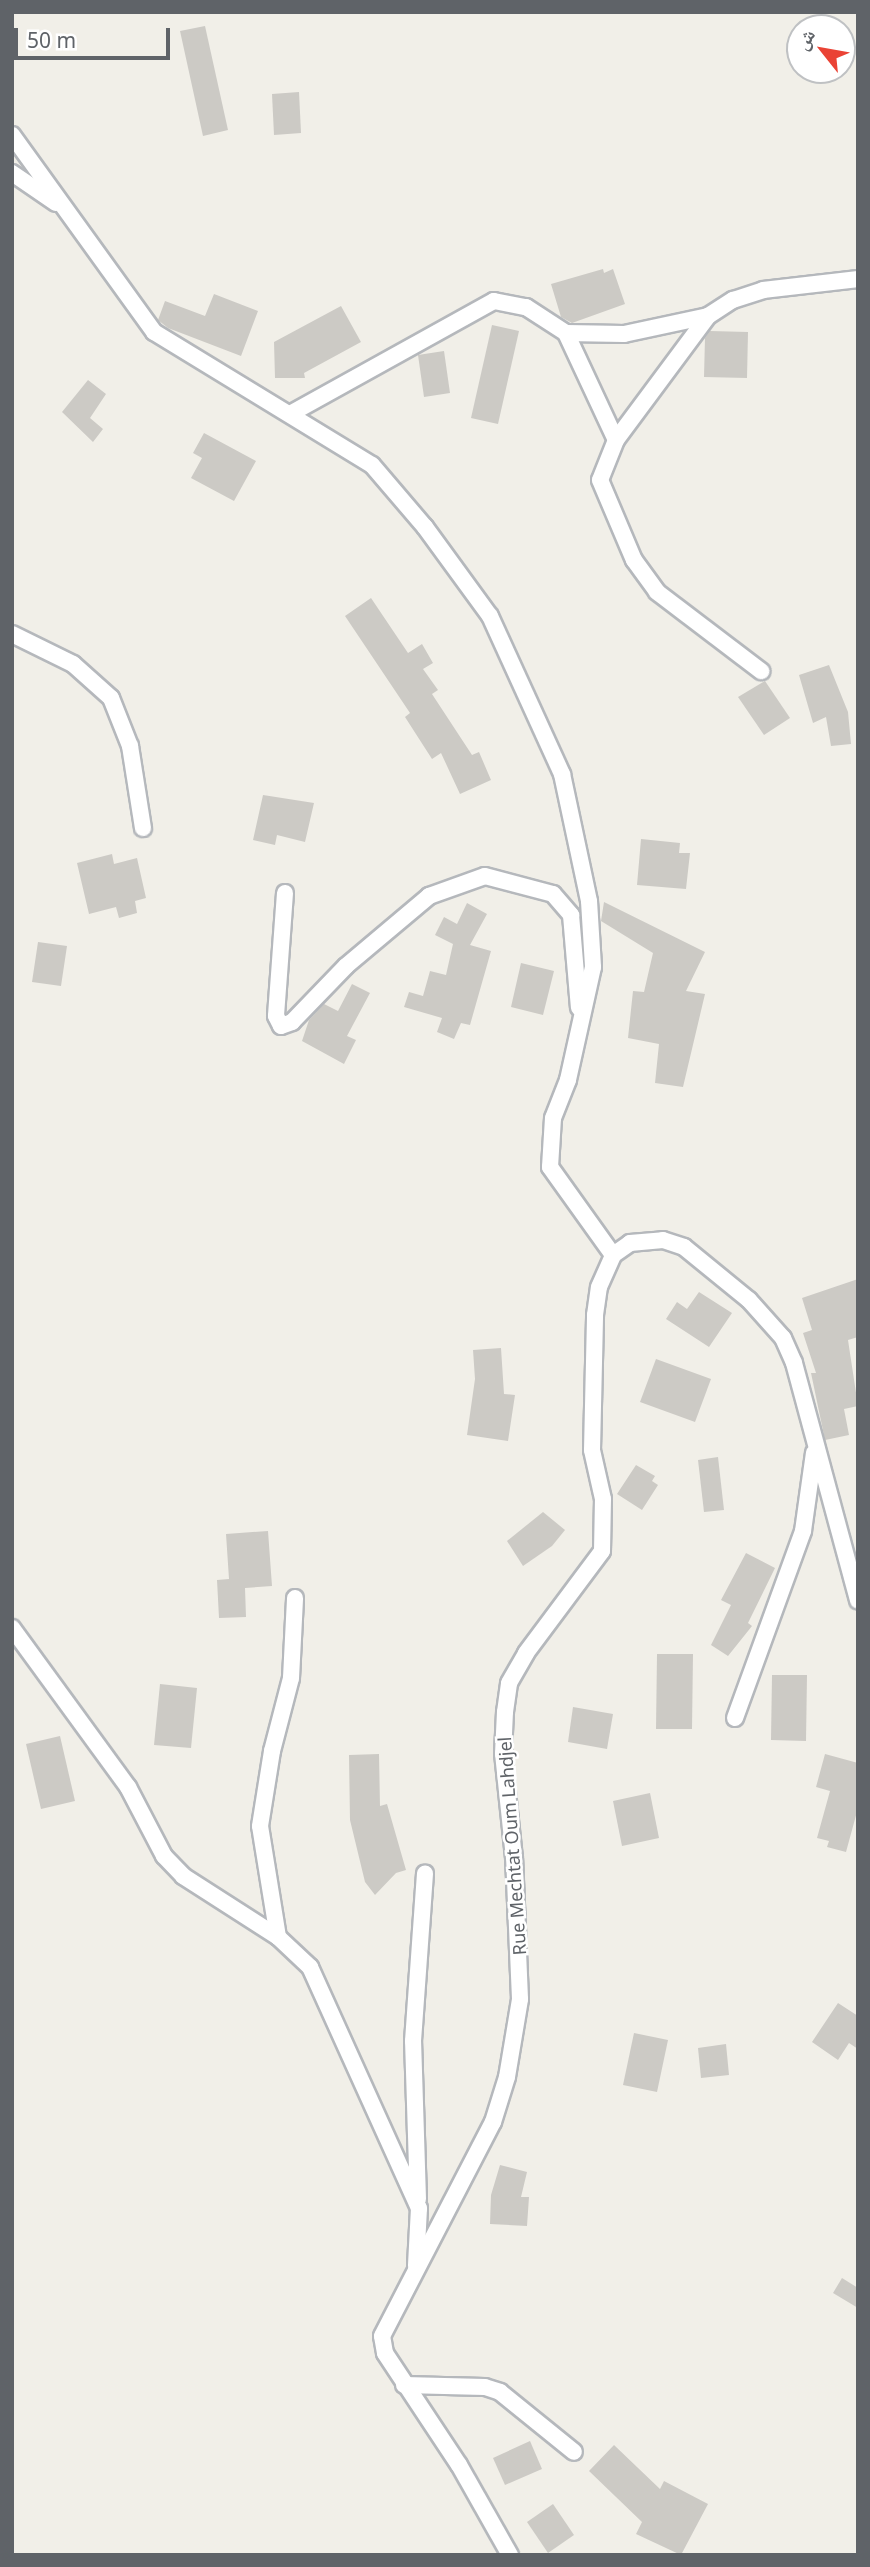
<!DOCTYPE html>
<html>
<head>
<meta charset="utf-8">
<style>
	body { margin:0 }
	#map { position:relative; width:870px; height:2567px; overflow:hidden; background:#f1efe8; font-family:"Noto Sans","Noto Naskh Arabic",sans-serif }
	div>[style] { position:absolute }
	.building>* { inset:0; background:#cccac5 }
	.roads { filter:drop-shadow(2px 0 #b5b8bc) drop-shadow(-2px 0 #b5b8bc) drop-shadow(0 2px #b5b8bc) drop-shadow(0 -2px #b5b8bc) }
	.minor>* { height:16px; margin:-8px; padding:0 8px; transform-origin:8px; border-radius:8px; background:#fff }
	span { translate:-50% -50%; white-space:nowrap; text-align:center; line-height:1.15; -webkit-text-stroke:5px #fff; paint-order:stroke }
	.street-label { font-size:18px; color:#5f6368 }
	.frame { position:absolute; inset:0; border:14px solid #5f6368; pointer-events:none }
	.north { position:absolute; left:786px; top:14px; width:70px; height:70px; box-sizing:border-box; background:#fff; border:2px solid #bfc1c3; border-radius:50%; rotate:301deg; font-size:19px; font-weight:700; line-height:28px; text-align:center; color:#5f6368 }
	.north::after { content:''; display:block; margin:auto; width:24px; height:32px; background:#ea4335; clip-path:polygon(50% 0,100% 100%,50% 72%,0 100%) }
	.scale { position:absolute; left:14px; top:28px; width:156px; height:32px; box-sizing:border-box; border:4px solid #5f6368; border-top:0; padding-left:9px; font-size:21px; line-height:24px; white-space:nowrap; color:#5f6368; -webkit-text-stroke:5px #fff; paint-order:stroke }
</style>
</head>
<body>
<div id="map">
	<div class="building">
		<i style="clip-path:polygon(205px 26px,228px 130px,203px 136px,180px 31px)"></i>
		<i style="clip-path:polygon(299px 92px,301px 133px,274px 135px,272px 94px)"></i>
		<i style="clip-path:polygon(603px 269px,604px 273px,613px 269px,625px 304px,572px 323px,561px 317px,551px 284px)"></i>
		<i style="clip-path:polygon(214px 294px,258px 311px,241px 356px,168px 328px,158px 320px,165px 301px,205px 316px)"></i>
		<i style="clip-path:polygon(341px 306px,361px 342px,304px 373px,305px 378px,275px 378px,274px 342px)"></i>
		<i style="clip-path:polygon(492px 325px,519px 331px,498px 424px,471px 418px)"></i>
		<i style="clip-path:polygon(710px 331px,748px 332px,747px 378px,704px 377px,705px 338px)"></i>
		<i style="clip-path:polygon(444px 351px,450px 393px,424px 397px,418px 355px)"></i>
		<i style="clip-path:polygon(88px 380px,106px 394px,90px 418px,103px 429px,93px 442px,62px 412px)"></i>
		<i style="clip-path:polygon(204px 433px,256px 461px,234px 501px,191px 478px,202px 458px,193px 453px)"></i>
		<i style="clip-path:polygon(371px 598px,408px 653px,422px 644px,433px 663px,423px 669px,438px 690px,432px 694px,472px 755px,479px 752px,491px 780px,460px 794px,441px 753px,432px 759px,405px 717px,410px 713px,345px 616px)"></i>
		<i style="clip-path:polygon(829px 665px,848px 712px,851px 744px,831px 746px,826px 717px,813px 723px,799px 675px)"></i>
		<i style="clip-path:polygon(765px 681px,790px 718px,764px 735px,738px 697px)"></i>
		<i style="clip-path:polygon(263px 795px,314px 803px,305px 842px,277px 835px,275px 845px,253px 840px)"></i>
		<i style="clip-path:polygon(641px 839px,680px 843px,679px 853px,690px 853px,686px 889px,637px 885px)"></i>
		<i style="clip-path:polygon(112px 854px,114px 864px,137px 858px,146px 898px,135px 901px,137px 913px,119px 918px,116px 907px,89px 914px,77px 863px)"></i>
		<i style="clip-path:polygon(604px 902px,705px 952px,686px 991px,705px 994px,683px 1087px,655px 1083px,659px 1044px,628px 1038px,633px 991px,644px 992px,653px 953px,601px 921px)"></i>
		<i style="clip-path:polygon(467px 903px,487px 914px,470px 945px,491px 951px,470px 1025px,461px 1023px,454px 1039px,437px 1032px,442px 1018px,404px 1007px,409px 992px,423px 996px,430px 971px,446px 975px,453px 944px,435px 935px,444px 917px,457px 924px)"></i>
		<i style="clip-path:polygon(38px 942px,67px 946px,61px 986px,32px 982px)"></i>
		<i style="clip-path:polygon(521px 963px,554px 971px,543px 1015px,511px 1007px)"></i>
		<i style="clip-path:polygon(352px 984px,370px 993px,347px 1036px,356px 1040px,344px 1064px,302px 1041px,309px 1020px,324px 1004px,338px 1011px)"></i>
		<i style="clip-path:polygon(858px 1279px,858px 1337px,848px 1340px,858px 1406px,844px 1409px,849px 1435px,825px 1440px,811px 1373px,816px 1373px,803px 1333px,812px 1330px,802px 1298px)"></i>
		<i style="clip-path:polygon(699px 1292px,732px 1313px,709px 1347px,666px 1319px,677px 1302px,687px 1309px)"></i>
		<i style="clip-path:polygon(501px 1348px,504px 1394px,515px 1395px,508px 1441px,467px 1435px,475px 1379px,473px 1350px)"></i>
		<i style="clip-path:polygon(656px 1359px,711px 1379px,695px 1422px,640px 1402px)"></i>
		<i style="clip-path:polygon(718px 1457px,724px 1510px,704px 1512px,698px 1460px)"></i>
		<i style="clip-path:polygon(636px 1465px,655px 1476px,652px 1481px,658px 1485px,642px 1510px,617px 1494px)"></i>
		<i style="clip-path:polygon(543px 1512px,565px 1530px,552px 1546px,523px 1566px,507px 1541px)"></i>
		<i style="clip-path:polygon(268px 1531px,272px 1586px,245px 1588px,246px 1617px,219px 1618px,217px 1580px,229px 1579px,226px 1534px)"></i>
		<i style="clip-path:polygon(746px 1553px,775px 1568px,748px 1623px,752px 1626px,728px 1656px,711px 1645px,731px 1605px,721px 1600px)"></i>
		<i style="clip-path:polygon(657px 1654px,693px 1654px,692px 1729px,656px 1729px)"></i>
		<i style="clip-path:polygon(772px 1675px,807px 1675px,806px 1741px,771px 1740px)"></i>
		<i style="clip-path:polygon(160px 1684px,197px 1688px,191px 1748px,154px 1745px)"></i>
		<i style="clip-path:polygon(573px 1707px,613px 1714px,607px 1749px,568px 1742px)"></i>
		<i style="clip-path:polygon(60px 1736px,75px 1801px,41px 1809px,26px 1744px)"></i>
		<i style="clip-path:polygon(379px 1754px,380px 1806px,387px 1804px,406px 1870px,396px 1873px,375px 1895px,365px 1882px,350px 1820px,349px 1755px)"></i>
		<i style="clip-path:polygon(825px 1754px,858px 1763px,858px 1808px,846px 1852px,827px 1847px,829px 1841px,817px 1838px,830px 1791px,816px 1787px)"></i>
		<i style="clip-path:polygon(650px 1793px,659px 1838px,622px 1846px,613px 1801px)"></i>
		<i style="clip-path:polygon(838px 2003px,858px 2016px,858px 2049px,849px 2043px,838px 2060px,812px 2042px)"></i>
		<i style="clip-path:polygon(634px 2033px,668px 2040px,657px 2092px,623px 2085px)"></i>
		<i style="clip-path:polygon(726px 2044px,729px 2075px,701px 2078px,698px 2048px)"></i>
		<i style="clip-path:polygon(500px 2165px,527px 2172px,521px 2197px,529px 2197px,527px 2226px,490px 2224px,491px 2195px)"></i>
		<i style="clip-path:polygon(842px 2278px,858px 2288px,858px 2308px,833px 2293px)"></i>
		<i style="clip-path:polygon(530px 2441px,542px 2469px,505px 2485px,493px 2458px)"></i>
		<i style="clip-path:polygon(614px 2445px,660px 2489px,664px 2481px,708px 2504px,681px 2555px,636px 2534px,642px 2522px,589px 2471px)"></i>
		<i style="clip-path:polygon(553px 2504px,574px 2535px,548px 2553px,527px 2522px)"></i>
	</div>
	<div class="roads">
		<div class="minor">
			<i style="left:12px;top:135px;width:243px;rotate:54.2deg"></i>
			<i style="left:154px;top:332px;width:255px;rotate:31.4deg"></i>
			<i style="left:372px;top:465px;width:82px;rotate:49.5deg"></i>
			<i style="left:425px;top:527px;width:110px;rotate:53.9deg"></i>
			<i style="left:490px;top:616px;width:174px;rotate:65.5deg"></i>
			<i style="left:562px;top:774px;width:130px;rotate:78deg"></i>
			<i style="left:589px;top:901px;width:66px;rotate:86.5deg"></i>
			<i style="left:593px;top:967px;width:116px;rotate:102.5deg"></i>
			<i style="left:568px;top:1080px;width:41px;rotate:111.5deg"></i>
			<i style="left:553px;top:1118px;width:49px;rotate:93.5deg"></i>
			<i style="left:550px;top:1167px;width:108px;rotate:54.4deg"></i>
			<i style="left:12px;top:173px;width:53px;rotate:34.3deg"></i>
			<i style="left:708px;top:316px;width:154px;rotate:126.6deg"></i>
			<i style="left:616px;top:440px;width:43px;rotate:111.8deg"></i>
			<i style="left:600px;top:480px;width:87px;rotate:67deg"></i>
			<i style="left:634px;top:560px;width:39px;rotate:54deg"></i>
			<i style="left:657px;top:592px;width:131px;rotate:37.2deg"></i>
			<i style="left:566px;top:333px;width:118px;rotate:65deg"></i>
			<i style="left:290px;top:414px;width:233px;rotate:-29deg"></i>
			<i style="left:494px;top:301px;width:33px;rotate:11deg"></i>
			<i style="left:526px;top:307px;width:48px;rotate:33deg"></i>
			<i style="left:566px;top:333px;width:58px;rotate:1deg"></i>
			<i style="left:624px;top:334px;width:86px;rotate:-12.1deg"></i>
			<i style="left:708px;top:316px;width:30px;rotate:-33deg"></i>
			<i style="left:733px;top:300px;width:32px;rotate:-18deg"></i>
			<i style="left:763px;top:290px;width:96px;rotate:-6.6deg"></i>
			<i style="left:12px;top:634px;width:68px;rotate:26.2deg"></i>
			<i style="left:73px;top:664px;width:51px;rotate:41.8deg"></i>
			<i style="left:111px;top:698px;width:52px;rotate:68.4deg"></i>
			<i style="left:130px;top:746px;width:83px;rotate:81deg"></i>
			<i style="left:285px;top:893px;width:123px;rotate:94.2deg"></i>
			<i style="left:276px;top:1016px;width:11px;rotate:63deg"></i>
			<i style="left:281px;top:1026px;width:12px;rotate:-20deg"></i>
			<i style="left:292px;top:1022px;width:78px;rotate:-46deg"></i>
			<i style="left:346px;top:966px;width:109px;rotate:-40.1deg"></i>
			<i style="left:429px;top:896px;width:59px;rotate:-19.7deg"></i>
			<i style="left:485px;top:876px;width:70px;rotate:14.8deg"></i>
			<i style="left:553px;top:894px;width:28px;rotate:49deg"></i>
			<i style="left:571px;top:915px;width:93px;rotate:85.1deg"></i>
			<i style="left:12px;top:1628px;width:197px;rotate:53.9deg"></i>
			<i style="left:128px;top:1787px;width:78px;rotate:62.4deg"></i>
			<i style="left:164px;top:1856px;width:28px;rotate:46deg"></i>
			<i style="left:183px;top:1876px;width:113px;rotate:32.7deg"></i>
			<i style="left:278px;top:1937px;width:44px;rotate:43.2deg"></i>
			<i style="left:310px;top:1967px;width:265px;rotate:65.7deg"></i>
			<i style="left:419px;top:2208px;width:58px;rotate:93deg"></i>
			<i style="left:735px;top:1718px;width:199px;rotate:-70deg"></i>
			<i style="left:803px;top:1531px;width:79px;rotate:-82deg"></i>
			<i style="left:278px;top:1937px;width:112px;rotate:-99.2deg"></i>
			<i style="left:260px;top:1826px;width:76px;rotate:-80.9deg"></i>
			<i style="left:272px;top:1751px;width:75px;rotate:-75.4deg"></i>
			<i style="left:291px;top:1678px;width:80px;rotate:-87.1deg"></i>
			<i style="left:418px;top:2199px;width:158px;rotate:-91.8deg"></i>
			<i style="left:413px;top:2041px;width:168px;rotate:-85.9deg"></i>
			<i style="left:404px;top:2385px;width:81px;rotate:1.4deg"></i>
			<i style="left:485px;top:2387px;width:16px;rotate:18deg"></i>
			<i style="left:500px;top:2392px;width:95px;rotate:39deg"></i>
			<i style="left:510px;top:2555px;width:103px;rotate:-119.5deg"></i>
			<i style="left:459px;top:2465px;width:134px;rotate:-123.5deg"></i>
			<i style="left:385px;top:2353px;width:17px;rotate:-100deg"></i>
			<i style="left:382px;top:2336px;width:241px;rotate:-62.6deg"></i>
			<i style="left:493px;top:2122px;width:47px;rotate:-72.7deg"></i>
			<i style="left:507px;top:2077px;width:79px;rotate:-80.5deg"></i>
			<i style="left:520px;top:1999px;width:141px;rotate:-92.4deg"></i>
			<i style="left:514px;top:1858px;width:105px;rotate:-96deg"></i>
			<i style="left:503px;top:1754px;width:42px;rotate:-87.3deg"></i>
			<i style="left:505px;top:1712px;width:29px;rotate:-82deg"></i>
			<i style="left:509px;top:1683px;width:34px;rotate:-60deg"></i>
			<i style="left:526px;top:1653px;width:127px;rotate:-53.3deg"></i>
			<i style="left:602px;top:1551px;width:52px;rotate:-88.9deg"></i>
			<i style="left:603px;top:1499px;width:50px;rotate:-102.7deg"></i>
			<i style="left:592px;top:1450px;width:135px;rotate:-88.7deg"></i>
			<i style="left:595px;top:1315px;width:28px;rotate:-82deg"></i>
			<i style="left:599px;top:1287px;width:35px;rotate:-66deg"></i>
			<i style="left:613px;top:1255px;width:21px;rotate:-35deg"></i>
			<i style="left:630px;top:1243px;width:33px;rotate:-5deg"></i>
			<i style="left:663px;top:1240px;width:22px;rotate:18deg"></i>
			<i style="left:684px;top:1247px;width:84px;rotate:39.2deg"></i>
			<i style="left:749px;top:1300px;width:51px;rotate:48.2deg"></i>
			<i style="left:783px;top:1338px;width:27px;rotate:66deg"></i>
			<i style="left:794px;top:1363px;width:246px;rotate:74.9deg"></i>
		</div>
	</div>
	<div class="street-label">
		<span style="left:512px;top:1846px;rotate:-94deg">Rue Mechtat Oum Lahdjel</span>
	</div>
	<div class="frame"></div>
	<div class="north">ش</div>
	<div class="scale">50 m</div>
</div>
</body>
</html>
